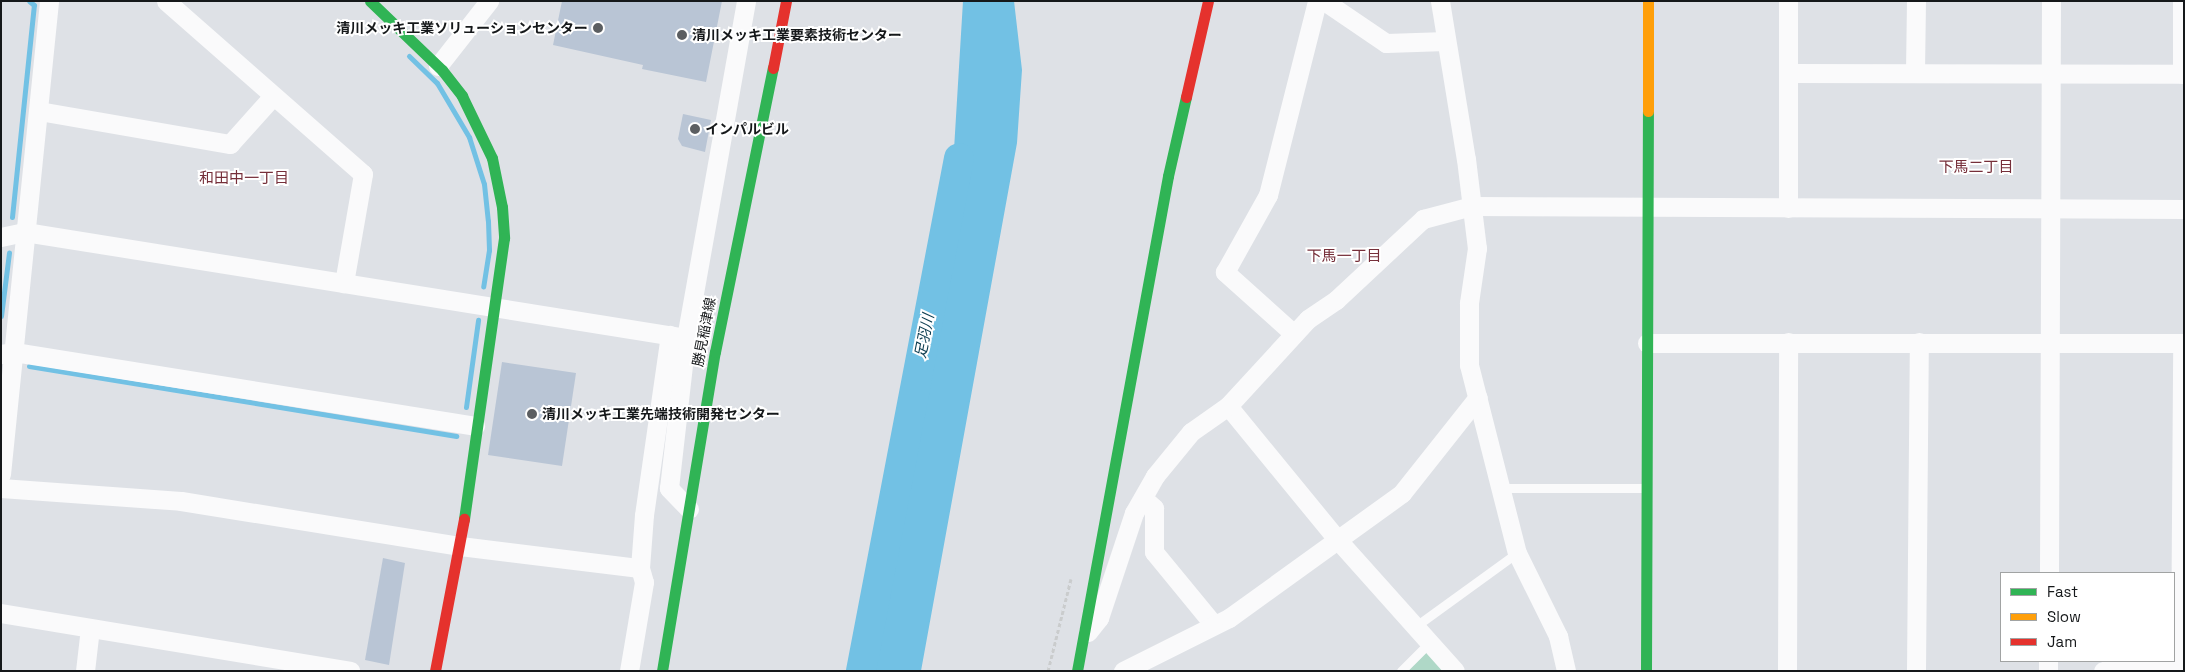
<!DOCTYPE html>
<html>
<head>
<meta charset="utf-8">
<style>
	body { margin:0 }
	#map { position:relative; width:2185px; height:672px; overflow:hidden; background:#dee1e6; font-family:"Space Grotesk","Noto Sans JP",sans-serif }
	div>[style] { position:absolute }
	.green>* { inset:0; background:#afd8c7 }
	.water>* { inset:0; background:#72c1e4 }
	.stream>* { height:5px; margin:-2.5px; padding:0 2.5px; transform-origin:2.5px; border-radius:2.5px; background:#72c1e4 }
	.river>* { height:30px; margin:-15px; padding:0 15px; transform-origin:15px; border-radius:15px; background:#72c1e4 }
	.building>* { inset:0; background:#b9c5d5 }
	.path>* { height:3px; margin-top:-1.5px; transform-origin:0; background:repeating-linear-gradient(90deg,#cacccd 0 4px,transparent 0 6.5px) }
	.lane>* { height:9px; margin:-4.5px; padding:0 4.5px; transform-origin:4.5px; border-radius:4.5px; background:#fafafb }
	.street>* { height:19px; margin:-9.5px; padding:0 9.5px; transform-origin:9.5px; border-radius:9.5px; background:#fafafb }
	.fast>* { height:11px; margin:-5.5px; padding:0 5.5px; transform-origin:5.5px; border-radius:5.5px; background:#30b455 }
	.slow>* { height:11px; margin:-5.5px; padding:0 5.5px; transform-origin:5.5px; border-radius:5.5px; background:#ff9f0a }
	.jam>* { height:11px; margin:-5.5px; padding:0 5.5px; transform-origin:5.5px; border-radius:5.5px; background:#e5322d }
	.dots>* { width:14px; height:14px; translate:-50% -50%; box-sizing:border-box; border:2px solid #fff; border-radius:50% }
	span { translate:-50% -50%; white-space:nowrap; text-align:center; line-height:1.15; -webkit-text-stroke:4px #fff; paint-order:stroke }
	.poi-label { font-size:14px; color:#15181a; font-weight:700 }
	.right { translate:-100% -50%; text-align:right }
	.left { translate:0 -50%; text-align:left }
	.street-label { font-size:14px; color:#15181a }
	.neighbourhood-label { font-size:15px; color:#762f3a }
	.water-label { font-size:15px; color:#083a4e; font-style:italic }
	.frame { position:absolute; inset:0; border:2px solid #15181a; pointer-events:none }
	.legend { position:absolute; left:2000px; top:572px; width:175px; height:90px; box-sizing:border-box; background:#fff; border:1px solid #a1a3a3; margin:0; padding:6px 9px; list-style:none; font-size:15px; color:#15181a }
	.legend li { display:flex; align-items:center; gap:10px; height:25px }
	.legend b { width:25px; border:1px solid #a1a3a3 }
</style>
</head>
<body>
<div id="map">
	<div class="green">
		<i style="clip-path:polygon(1431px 647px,1451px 671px,1404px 671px)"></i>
	</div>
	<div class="water">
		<i style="clip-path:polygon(963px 1px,1014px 1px,1022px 70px,1017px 143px,921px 671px,863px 671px,951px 199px)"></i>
	</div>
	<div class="stream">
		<i style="left:409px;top:56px;width:39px;rotate:44deg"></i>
		<i style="left:437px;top:83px;width:63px;rotate:59.3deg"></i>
		<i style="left:469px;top:137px;width:49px;rotate:72.3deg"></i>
		<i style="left:484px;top:184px;width:37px;rotate:84deg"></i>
		<i style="left:488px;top:221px;width:29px;rotate:88deg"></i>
		<i style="left:489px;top:250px;width:37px;rotate:99deg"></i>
		<i style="left:12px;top:217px;width:213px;rotate:-84.1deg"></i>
		<i style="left:34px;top:5px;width:6px;rotate:-141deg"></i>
		<i style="left:1px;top:316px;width:64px;rotate:-82.8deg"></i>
		<i style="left:29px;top:366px;width:433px;rotate:9.3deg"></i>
		<i style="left:466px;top:407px;width:88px;rotate:-82.1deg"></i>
	</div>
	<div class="river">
		<i style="left:861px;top:671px;width:522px;rotate:-79.18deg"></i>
	</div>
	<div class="building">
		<i style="clip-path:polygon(562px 1px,722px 1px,706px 82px,642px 69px,643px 65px,553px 45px)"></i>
		<i style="clip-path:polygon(683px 114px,711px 120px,705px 152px,682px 146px,678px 139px)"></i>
		<i style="clip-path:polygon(502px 362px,576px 373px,562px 466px,488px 455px)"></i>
		<i style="clip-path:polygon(383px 558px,405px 563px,389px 665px,365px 660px)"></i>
	</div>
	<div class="path">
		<i style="left:1048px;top:671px;width:95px;rotate:-76deg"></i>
	</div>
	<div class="lane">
		<i style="left:1500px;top:488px;width:143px"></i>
		<i style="left:1416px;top:626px;width:125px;rotate:-35.9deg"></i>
		<i style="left:1401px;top:671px;width:41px;rotate:-45deg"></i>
	</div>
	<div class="street">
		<i style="left:166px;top:1px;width:262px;rotate:41.3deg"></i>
		<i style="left:363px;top:174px;width:111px;rotate:99.9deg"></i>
		<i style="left:1324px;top:1px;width:75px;rotate:34.1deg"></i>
		<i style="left:1386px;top:43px;width:60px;rotate:-1.9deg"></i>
		<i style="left:1440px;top:1px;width:160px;rotate:80.7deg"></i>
		<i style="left:1466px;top:159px;width:90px;rotate:83deg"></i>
		<i style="left:1477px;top:248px;width:56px;rotate:98.3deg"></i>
		<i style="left:1469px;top:303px;width:62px;rotate:90deg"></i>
		<i style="left:1469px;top:365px;width:194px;rotate:75.7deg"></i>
		<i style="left:1517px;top:553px;width:93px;rotate:63.7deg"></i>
		<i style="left:1558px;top:636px;width:36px;rotate:77deg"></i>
		<i style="left:438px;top:66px;width:83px;rotate:-51.9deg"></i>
		<i style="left:1915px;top:72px;width:71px;rotate:-89.2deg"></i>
		<i style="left:1788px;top:73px;width:396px;rotate:0.1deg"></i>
		<i style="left:2182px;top:74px;width:73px;rotate:-90deg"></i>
		<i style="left:39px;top:111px;width:194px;rotate:9.8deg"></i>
		<i style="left:230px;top:144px;width:64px;rotate:-48.1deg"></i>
		<i style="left:1788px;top:208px;width:207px;rotate:-90deg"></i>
		<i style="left:1px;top:237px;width:25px;rotate:-12deg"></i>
		<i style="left:25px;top:232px;width:669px;rotate:9.11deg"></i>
		<i style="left:1294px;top:334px;width:93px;rotate:-138.1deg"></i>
		<i style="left:1225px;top:272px;width:88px;rotate:-60.8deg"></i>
		<i style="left:1268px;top:195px;width:200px;rotate:-75.8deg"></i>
		<i style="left:1647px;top:343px;width:537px"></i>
		<i style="left:1px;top:354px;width:13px;rotate:-9deg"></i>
		<i style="left:14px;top:352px;width:467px;rotate:9.1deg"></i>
		<i style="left:1228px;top:406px;width:171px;rotate:50.7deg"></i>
		<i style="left:1336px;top:538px;width:178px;rotate:48.2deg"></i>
		<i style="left:1px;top:474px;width:475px;rotate:-84.2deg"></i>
		<i style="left:1px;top:488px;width:180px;rotate:4.1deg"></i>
		<i style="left:181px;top:501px;width:283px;rotate:9.2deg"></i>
		<i style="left:460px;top:546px;width:181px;rotate:7deg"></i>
		<i style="left:1143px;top:498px;width:15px;rotate:42deg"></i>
		<i style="left:1154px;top:508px;width:44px;rotate:90deg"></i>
		<i style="left:1154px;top:552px;width:94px;rotate:50.6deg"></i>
		<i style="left:689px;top:509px;width:29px;rotate:-134deg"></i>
		<i style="left:669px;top:488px;width:151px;rotate:-83.5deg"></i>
		<i style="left:686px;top:338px;width:342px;rotate:-79.9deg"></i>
		<i style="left:2049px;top:573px;width:572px;rotate:-89.8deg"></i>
		<i style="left:1px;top:613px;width:354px;rotate:9.4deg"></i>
		<i style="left:1088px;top:632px;width:18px;rotate:-52deg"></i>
		<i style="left:1099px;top:618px;width:111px;rotate:-71.6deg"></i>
		<i style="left:1134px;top:513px;width:43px;rotate:-60.4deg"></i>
		<i style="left:1155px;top:476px;width:57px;rotate:-50.7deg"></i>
		<i style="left:1191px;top:432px;width:45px;rotate:-35.1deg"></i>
		<i style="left:1228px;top:406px;width:118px;rotate:-47.4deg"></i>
		<i style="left:1308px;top:319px;width:34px;rotate:-34deg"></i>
		<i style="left:1336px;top:300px;width:119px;rotate:-43deg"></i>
		<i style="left:1423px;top:219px;width:51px;rotate:-14.9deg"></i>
		<i style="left:1472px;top:206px;width:712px;rotate:0.24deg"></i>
		<i style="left:2180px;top:662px;width:319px;rotate:-89.6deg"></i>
		<i style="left:85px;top:671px;width:43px;rotate:-83.4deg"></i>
		<i style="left:629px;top:671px;width:90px;rotate:-80.4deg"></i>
		<i style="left:644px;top:582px;width:15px;rotate:-106deg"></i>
		<i style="left:640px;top:568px;width:53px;rotate:-85.7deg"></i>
		<i style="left:644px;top:515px;width:182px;rotate:-81.8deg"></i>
		<i style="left:1123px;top:671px;width:119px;rotate:-26.6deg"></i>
		<i style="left:1229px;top:618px;width:213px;rotate:-35.8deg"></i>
		<i style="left:1402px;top:493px;width:122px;rotate:-51.6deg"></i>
		<i style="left:1787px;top:671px;width:329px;rotate:-89.8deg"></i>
		<i style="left:1916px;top:671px;width:329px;rotate:-89.5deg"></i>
		<i style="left:2048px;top:671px;width:10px;rotate:-90deg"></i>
		<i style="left:2103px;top:671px;width:82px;rotate:-7deg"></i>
	</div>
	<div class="fast">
		<i style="left:370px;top:1px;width:100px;rotate:43.8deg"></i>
		<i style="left:442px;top:70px;width:33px;rotate:52deg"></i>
		<i style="left:462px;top:96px;width:69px;rotate:64.2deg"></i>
		<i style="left:492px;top:158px;width:50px;rotate:78.5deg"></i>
		<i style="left:502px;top:207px;width:31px;rotate:86deg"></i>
		<i style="left:504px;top:238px;width:284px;rotate:98.1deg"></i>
		<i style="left:662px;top:671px;width:323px;rotate:-80.6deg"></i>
		<i style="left:715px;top:352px;width:290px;rotate:-78.5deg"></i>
		<i style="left:1077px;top:671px;width:503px;rotate:-79.58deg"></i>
		<i style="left:1168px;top:176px;width:81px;rotate:-77.2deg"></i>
		<i style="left:1646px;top:671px;width:560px;rotate:-89.8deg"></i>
	</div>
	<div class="slow">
		<i style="left:1648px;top:111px;width:110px;rotate:-90deg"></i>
	</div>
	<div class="jam">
		<i style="left:773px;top:68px;width:68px;rotate:-79deg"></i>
		<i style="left:1186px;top:97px;width:98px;rotate:-77.1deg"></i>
		<i style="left:435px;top:671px;width:155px;rotate:-79.2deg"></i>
	</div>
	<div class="dots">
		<i style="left:598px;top:28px;background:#5b5e61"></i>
		<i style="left:682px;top:35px;background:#5b5e61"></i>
		<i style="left:695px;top:129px;background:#5b5e61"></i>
		<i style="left:532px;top:414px;background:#5b5e61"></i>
	</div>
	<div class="poi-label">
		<span class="right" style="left:588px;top:28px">清川メッキ工業ソリューションセンター</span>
		<span class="left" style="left:692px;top:35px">清川メッキ工業要素技術センター</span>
		<span class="left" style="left:705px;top:129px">インパルビル</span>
		<span class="left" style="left:542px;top:414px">清川メッキ工業先端技術開発センター</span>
	</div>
	<div class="street-label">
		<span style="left:704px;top:332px;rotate:-79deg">勝見稲津線</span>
	</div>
	<div class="neighbourhood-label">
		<span style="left:1976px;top:167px">下馬二丁目</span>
		<span style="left:244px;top:178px">和田中一丁目</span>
		<span style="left:1344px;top:256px">下馬一丁目</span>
	</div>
	<div class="water-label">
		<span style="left:924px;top:336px;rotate:-79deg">足羽川</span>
	</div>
	<div class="frame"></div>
	<ul class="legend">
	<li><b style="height:6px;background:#30b455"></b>Fast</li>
	<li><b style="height:6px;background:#ff9f0a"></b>Slow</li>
	<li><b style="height:6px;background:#e5322d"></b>Jam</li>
	</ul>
</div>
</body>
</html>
